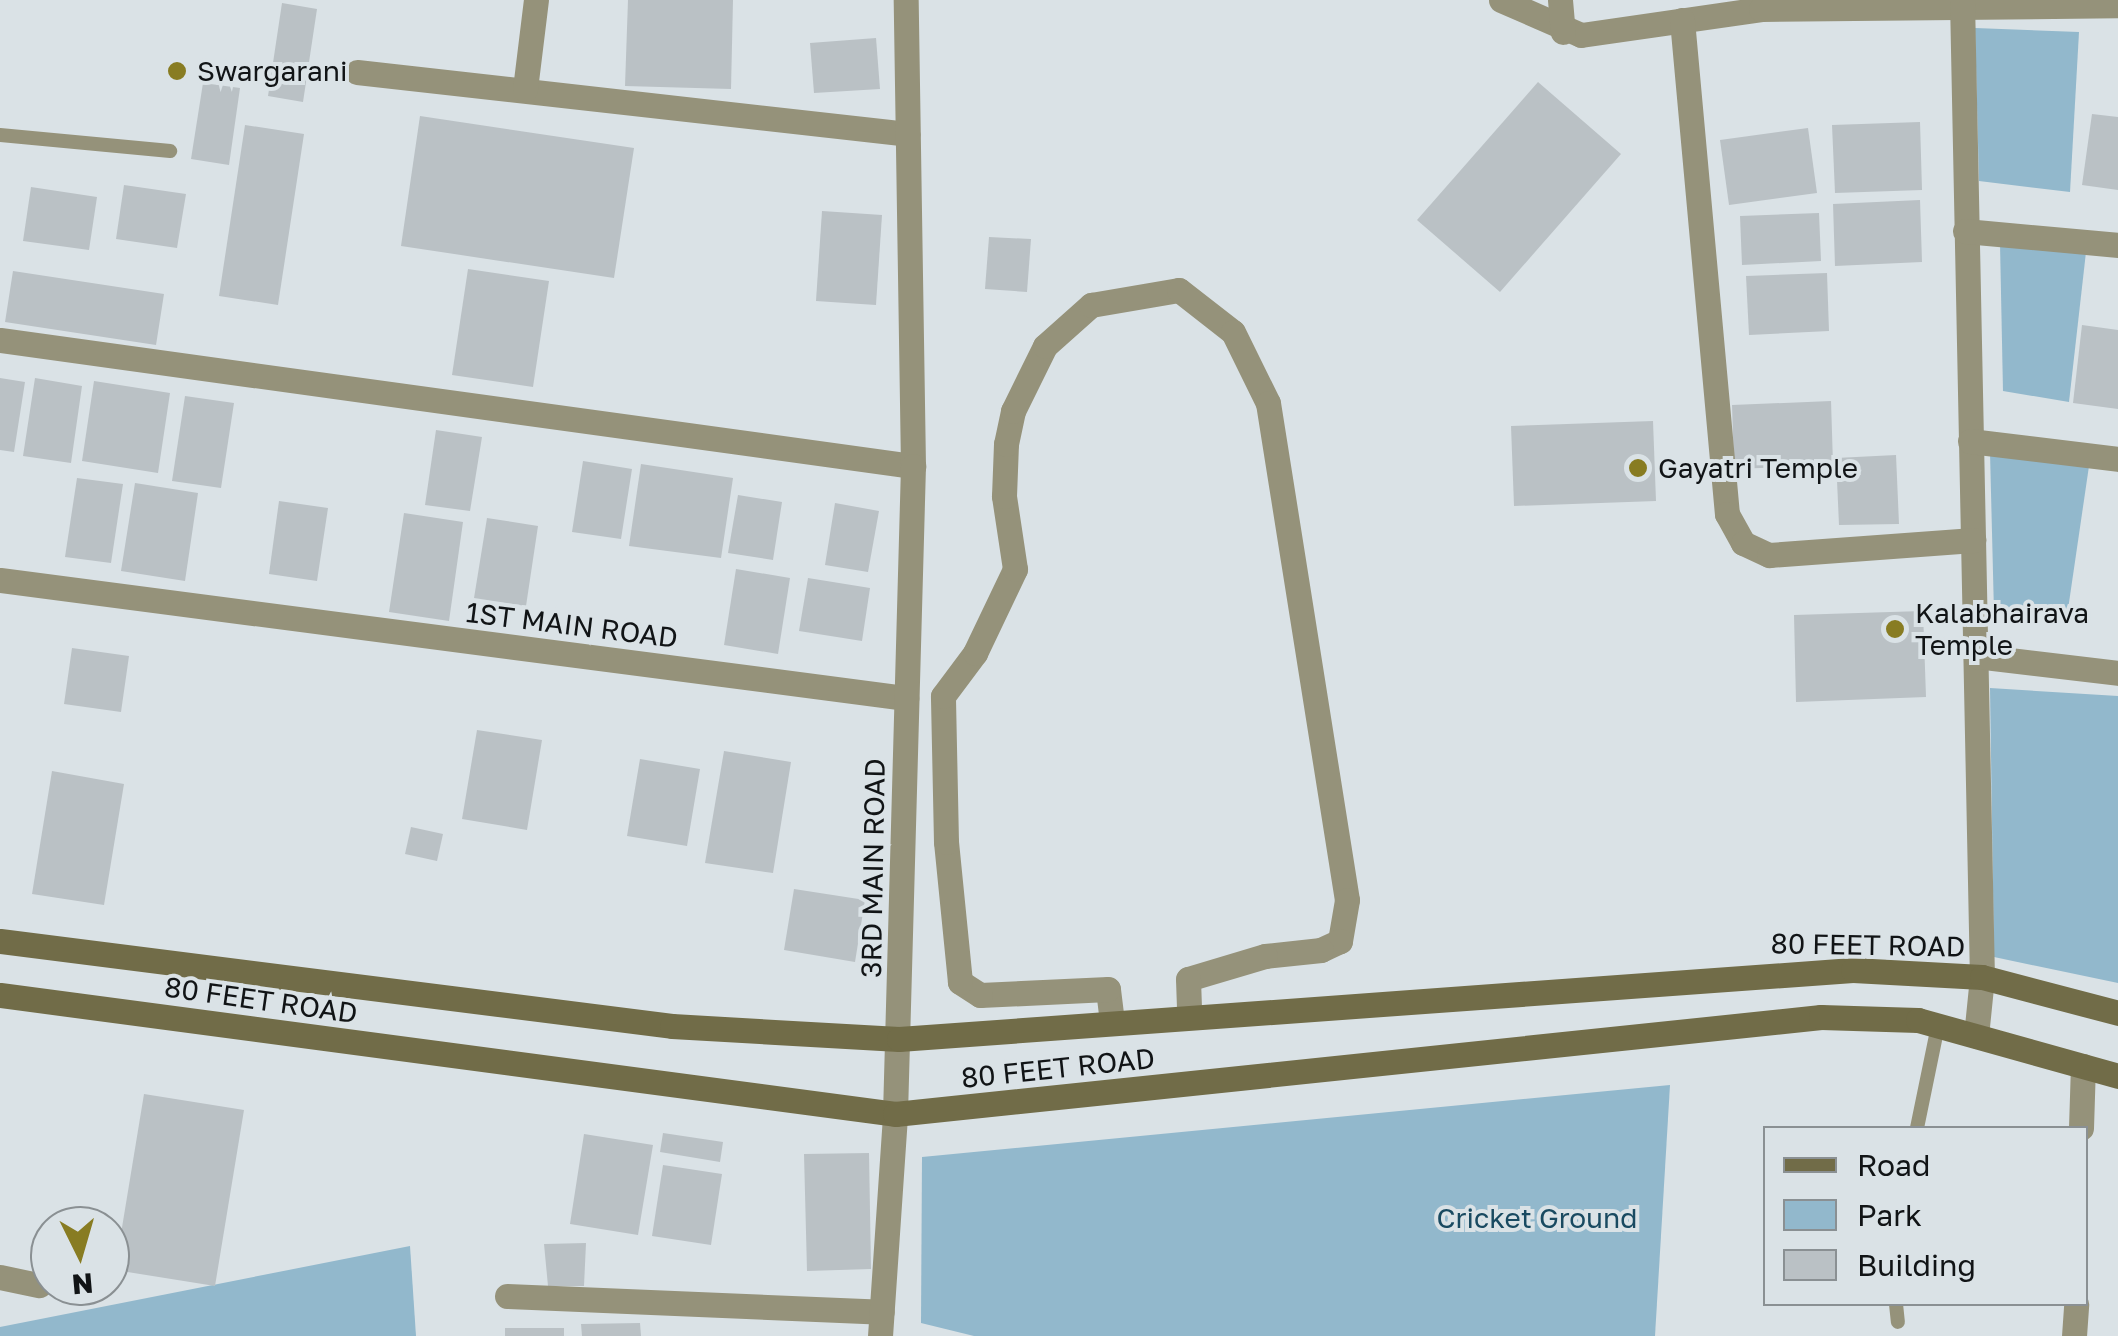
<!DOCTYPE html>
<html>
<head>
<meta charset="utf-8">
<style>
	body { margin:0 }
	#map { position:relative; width:2118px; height:1336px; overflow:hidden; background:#dae2e6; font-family:"Golos Text",sans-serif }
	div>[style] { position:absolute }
	.green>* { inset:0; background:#92b8cc }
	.building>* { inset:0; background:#bac1c5 }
	.service>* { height:14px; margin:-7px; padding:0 7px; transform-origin:7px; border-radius:7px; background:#95927a }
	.minor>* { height:25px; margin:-12.5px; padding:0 12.5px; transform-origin:12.5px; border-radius:12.5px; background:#95927a }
	.tertiary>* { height:25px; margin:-12.5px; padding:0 12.5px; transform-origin:12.5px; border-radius:12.5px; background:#95927a }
	.secondary>* { height:25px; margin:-12.5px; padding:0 12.5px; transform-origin:12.5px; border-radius:12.5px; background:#716c48 }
	.dots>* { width:28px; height:28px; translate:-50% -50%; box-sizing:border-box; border:5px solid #dae2e6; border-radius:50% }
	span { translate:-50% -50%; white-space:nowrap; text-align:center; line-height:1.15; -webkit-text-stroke:8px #dae2e6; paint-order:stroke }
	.poi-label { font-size:28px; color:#111416 }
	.left { translate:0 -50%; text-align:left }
	.street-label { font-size:28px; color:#111416 }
	.park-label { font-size:28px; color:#194a61 }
	.legend { position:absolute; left:1763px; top:1126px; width:325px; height:180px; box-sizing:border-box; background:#dae2e6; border:2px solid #8a9093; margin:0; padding:12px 18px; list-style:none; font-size:30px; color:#111416 }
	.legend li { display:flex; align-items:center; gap:20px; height:50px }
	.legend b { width:50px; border:2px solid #8a9093 }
	.north { position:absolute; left:30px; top:1206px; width:100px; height:100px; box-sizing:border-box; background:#dae2e6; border:2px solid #8a9093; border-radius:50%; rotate:175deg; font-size:28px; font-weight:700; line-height:40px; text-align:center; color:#111416 }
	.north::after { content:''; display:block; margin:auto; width:35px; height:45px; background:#887c22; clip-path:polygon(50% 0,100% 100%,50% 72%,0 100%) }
</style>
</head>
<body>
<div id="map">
	<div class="green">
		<i style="clip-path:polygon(1975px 28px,2079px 32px,2070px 192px,1979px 181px)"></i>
		<i style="clip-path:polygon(2000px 243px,2086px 252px,2069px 402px,2003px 391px)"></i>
		<i style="clip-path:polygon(1990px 452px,2089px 466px,2066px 623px,1994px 613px)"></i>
		<i style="clip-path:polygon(1990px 688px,2118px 696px,2118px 983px,1994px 957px)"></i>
		<i style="clip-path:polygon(1670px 1085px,1655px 1336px,974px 1336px,921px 1323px,922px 1157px)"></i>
		<i style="clip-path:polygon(410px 1246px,416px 1336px,0 1336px,0 1327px)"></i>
	</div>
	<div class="building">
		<i style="clip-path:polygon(628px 0,733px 0,731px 89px,625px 86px)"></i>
		<i style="clip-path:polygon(282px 3px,317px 9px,303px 102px,268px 96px)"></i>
		<i style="clip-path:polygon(876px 38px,880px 89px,814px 93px,810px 43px)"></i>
		<i style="clip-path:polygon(1538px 82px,1621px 154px,1500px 292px,1417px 220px)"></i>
		<i style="clip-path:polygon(203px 83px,240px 88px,229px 165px,191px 159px)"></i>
		<i style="clip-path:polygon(2092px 114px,2118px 117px,2118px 190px,2082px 185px)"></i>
		<i style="clip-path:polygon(420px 116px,634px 148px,614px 278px,401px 246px)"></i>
		<i style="clip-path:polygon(1920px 122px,1922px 190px,1835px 193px,1832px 125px)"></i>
		<i style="clip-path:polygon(245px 125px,304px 134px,278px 305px,219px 296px)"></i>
		<i style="clip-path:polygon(1808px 128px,1817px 193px,1729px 205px,1720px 140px)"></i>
		<i style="clip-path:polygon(124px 185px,186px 194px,177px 248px,116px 239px)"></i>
		<i style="clip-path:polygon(31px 187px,97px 197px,89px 250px,23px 241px)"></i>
		<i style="clip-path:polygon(1920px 200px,1922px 262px,1835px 266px,1833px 204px)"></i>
		<i style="clip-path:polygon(822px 211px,882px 215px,876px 305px,816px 301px)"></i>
		<i style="clip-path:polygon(1819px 213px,1821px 261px,1742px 265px,1740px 216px)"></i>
		<i style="clip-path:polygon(989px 237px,1031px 239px,1027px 292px,985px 289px)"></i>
		<i style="clip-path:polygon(468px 269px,549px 281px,533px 387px,452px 375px)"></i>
		<i style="clip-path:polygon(13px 271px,164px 294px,156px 345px,5px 322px)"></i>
		<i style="clip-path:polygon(1827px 273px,1829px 331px,1749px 335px,1746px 276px)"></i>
		<i style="clip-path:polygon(2082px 325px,2118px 330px,2118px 409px,2073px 403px)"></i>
		<i style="clip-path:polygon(0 378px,25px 382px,14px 452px,0 450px)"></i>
		<i style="clip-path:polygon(35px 378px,82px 386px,71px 463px,23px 456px)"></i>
		<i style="clip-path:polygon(94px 381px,170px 393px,158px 473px,82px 461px)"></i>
		<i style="clip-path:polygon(185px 396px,234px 403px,221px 488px,172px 481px)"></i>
		<i style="clip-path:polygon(1831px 401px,1833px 465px,1734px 469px,1732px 405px)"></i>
		<i style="clip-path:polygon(1653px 421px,1656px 501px,1514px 506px,1511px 426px)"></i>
		<i style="clip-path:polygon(436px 430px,482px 437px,470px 511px,425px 505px)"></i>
		<i style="clip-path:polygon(1896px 455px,1899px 524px,1839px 525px,1836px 458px)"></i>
		<i style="clip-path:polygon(583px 461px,632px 469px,621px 539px,572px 532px)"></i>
		<i style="clip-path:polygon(641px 464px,733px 478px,721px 558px,629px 546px)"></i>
		<i style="clip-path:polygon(77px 478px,123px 484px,111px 563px,65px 557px)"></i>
		<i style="clip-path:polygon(135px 483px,198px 493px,185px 581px,121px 571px)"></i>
		<i style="clip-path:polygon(738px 495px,782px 502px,773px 560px,728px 553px)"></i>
		<i style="clip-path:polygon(279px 501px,328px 508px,317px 581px,269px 574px)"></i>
		<i style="clip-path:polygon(835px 503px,879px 511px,868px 572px,825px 565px)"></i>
		<i style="clip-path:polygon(404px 513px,463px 522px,449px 621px,389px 612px)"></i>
		<i style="clip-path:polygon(487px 518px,538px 526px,526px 606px,474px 598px)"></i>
		<i style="clip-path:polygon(736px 569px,790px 578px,778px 654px,724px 645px)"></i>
		<i style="clip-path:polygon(808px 578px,870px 588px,862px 641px,799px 631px)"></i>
		<i style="clip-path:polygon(1923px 611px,1926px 697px,1796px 702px,1794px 615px)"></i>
		<i style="clip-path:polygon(72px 648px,129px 656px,121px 712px,64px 704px)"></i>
		<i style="clip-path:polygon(477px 730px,542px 740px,527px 830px,462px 819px)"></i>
		<i style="clip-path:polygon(724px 751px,791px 762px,773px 873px,705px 863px)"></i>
		<i style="clip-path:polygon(640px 759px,700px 769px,687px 846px,627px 836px)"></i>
		<i style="clip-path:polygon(52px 771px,124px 784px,104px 905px,32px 894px)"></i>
		<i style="clip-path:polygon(411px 827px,443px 834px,437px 861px,405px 854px)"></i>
		<i style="clip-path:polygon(794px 889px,865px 900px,855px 962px,784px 950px)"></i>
		<i style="clip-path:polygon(144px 1094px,244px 1110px,215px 1286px,115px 1270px)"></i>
		<i style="clip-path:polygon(663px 1133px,723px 1142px,720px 1162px,660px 1152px)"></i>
		<i style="clip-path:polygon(584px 1134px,653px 1145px,638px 1235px,570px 1224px)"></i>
		<i style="clip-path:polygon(869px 1153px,871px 1269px,807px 1271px,804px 1154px)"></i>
		<i style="clip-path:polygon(663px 1165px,722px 1174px,711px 1245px,652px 1236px)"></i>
		<i style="clip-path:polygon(586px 1243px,584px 1286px,548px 1286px,544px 1244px)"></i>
		<i style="clip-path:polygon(640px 1323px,641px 1336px,582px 1336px,581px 1324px)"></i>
		<i style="clip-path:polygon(505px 1328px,564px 1328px,564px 1336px,505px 1336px)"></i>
	</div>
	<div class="service">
		<i style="left:0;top:135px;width:171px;rotate:5.4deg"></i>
		<i style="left:1917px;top:1128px;width:104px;rotate:-78.4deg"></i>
		<i style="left:1896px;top:1304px;width:18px;rotate:84deg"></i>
	</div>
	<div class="minor">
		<i style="left:1501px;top:0;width:87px;rotate:23.6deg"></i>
		<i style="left:1581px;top:35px;width:182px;rotate:-8.2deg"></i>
		<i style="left:1761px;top:9px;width:357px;rotate:-0.6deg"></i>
		<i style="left:1560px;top:0;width:32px;rotate:85deg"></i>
		<i style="left:1962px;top:0;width:977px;rotate:88.83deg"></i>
		<i style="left:1982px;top:977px;width:59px;rotate:95.8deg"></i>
		<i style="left:1682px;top:20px;width:496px;rotate:84.8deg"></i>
		<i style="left:1727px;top:514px;width:33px;rotate:61deg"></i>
		<i style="left:1743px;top:543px;width:29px;rotate:25deg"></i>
		<i style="left:1769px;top:555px;width:205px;rotate:-4.2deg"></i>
		<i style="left:357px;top:72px;width:554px;rotate:6.42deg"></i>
		<i style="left:525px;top:89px;width:90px;rotate:-83deg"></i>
		<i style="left:1965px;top:231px;width:154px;rotate:5.2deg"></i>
		<i style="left:0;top:340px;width:922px;rotate:7.86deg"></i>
		<i style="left:913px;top:466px;width:466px;rotate:-90.9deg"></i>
		<i style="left:1970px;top:441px;width:149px;rotate:6.9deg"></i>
		<i style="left:0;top:580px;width:914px;rotate:7.42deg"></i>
		<i style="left:1976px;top:656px;width:143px;rotate:6.8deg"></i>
		<i style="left:1112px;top:1022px;width:33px;rotate:-97deg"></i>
		<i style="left:1108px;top:989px;width:128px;rotate:177.3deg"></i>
		<i style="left:980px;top:995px;width:24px;rotate:-147deg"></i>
		<i style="left:960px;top:982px;width:141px;rotate:-95.7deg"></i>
		<i style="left:946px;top:842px;width:146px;rotate:-91.2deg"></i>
		<i style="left:943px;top:696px;width:54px;rotate:-53.3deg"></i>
		<i style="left:975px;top:653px;width:93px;rotate:-64.5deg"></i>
		<i style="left:1015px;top:569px;width:74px;rotate:-98.6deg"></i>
		<i style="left:1004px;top:496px;width:52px;rotate:-87.8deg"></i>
		<i style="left:1006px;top:444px;width:34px;rotate:-78deg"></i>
		<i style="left:1013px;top:411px;width:72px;rotate:-63.8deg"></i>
		<i style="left:1045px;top:346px;width:62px;rotate:-41.7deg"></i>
		<i style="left:1091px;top:305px;width:89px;rotate:-9.7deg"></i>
		<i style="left:1179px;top:290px;width:68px;rotate:37.9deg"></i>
		<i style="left:1233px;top:332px;width:79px;rotate:63.8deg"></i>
		<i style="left:1268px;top:403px;width:503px;rotate:80.97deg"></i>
		<i style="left:1347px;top:900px;width:42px;rotate:99.7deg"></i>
		<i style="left:1340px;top:941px;width:21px;rotate:155deg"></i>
		<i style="left:1321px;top:950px;width:56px;rotate:173.9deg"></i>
		<i style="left:1265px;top:956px;width:80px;rotate:163.4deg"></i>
		<i style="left:1188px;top:979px;width:38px;rotate:88deg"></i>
		<i style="left:895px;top:1114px;width:648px;rotate:-88.41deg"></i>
		<i style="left:2081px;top:1128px;width:62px;rotate:-88.2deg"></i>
		<i style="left:0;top:1277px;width:40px;rotate:12deg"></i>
		<i style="left:507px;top:1296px;width:375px;rotate:2.4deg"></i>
		<i style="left:2074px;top:1336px;width:32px;rotate:-86deg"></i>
	</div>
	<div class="tertiary">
		<i style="left:880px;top:1336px;width:223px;rotate:-86.1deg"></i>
	</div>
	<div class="secondary">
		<i style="left:0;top:941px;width:677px;rotate:7.21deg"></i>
		<i style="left:672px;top:1026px;width:227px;rotate:3.3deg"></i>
		<i style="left:899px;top:1039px;width:956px;rotate:-4.14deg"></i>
		<i style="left:1853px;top:970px;width:129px;rotate:3.1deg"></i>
		<i style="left:1982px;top:977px;width:141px;rotate:14.8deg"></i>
		<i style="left:0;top:995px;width:903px;rotate:7.57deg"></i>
		<i style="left:895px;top:1114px;width:931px;rotate:-5.98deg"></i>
		<i style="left:1821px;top:1017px;width:97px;rotate:1.8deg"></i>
		<i style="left:1918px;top:1020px;width:208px;rotate:15.6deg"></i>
	</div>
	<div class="dots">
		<i style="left:177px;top:71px;background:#887c22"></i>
		<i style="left:1638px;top:468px;background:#887c22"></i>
		<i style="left:1895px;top:629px;background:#887c22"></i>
	</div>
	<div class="poi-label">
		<span class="left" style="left:197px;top:71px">Swargarani</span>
		<span class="left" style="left:1658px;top:468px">Gayatri Temple</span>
		<span class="left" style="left:1915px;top:629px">Kalabhairava<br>Temple</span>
	</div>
	<div class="street-label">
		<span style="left:572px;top:625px;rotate:7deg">1ST MAIN ROAD</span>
		<span style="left:873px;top:868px;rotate:-89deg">3RD MAIN ROAD</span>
		<span style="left:1868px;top:945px;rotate:1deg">80 FEET ROAD</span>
		<span style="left:261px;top:1000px;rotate:8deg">80 FEET ROAD</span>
		<span style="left:1058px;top:1068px;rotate:-6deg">80 FEET ROAD</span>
	</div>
	<div class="park-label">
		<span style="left:1537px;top:1218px">Cricket Ground</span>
	</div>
	<ul class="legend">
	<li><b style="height:12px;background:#716c48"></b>Road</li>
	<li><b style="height:28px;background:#92b8cc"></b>Park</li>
	<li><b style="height:28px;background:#bac1c5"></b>Building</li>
	</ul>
	<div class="north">N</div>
</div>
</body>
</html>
